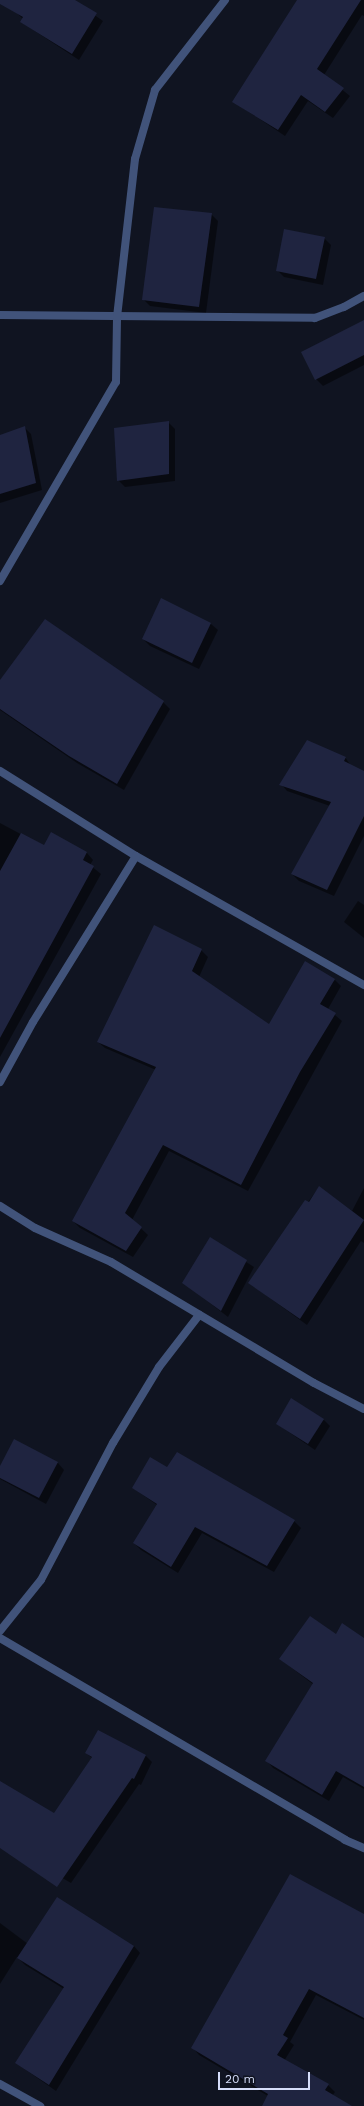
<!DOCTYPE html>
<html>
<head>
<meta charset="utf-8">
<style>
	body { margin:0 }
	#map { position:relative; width:364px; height:2106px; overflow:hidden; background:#101421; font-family:"Work Sans",sans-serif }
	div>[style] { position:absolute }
	.shadow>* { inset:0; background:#0007 }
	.building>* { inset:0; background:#1f2440 }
	.street>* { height:8px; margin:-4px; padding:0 4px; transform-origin:4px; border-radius:4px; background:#41537a }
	span { translate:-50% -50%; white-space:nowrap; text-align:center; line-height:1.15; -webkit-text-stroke:3px #101421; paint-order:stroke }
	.scale { position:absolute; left:218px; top:2072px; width:92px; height:18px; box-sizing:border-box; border:2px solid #d6defa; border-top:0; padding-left:5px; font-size:12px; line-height:14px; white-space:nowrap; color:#d6defa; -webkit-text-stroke:3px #101421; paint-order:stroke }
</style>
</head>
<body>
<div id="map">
	<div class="shadow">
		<i style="clip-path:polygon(25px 0,73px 0,103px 21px,79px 60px,21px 22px,23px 19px,17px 13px)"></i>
		<i style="clip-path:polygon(334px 0,364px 0,364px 16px,362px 15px,324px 75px,350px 96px,333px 118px,308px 101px,285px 136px,234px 102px)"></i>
		<i style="clip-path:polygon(211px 214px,218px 221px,206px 313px,150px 306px,143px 299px)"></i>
		<i style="clip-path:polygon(324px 238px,331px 245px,323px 285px,284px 277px,277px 270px)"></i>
		<i style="clip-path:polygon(364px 321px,364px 365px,323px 386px,316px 379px)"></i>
		<i style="clip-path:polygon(168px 422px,175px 429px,175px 481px,125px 487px,118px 480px)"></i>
		<i style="clip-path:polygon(24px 427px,31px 434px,42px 490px,0 503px,0 436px)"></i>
		<i style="clip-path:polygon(162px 600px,211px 624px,218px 630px,199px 669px,150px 646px,143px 639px)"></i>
		<i style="clip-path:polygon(0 682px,163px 702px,170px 709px,124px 790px,77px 763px,0 710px)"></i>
		<i style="clip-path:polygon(345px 757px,351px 766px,364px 773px,364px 836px,334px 896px,299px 881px,292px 874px,330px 806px,287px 791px,281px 784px)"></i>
		<i style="clip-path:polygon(0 823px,45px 847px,51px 834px,87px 853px,93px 860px,90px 865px,101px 874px,0 1057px)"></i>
		<i style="clip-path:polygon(358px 901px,364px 905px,364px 938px,344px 922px)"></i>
		<i style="clip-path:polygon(201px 950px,208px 957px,199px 977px,270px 1026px,335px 980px,341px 986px,328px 1009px,342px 1021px,248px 1191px,169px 1151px,132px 1220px,148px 1235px,133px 1257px,80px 1228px,73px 1221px,156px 1070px,105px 1048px,98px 1042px)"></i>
		<i style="clip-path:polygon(319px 1187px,352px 1211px,364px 1188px,364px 1243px,361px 1241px,307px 1325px,249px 1283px)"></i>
		<i style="clip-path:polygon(210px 1239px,254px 1267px,228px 1317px,184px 1283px)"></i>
		<i style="clip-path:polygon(324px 1420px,330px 1426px,315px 1450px,277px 1424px)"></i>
		<i style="clip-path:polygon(58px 1463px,64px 1470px,46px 1504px,0 1479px,0 1468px)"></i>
		<i style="clip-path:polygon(167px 1469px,294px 1521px,301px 1528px,274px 1572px,202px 1533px,178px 1573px,141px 1550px,134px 1543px,157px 1505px,133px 1488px)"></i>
		<i style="clip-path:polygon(336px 1635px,364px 1639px,364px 1789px,343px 1777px,329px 1801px,273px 1768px,267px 1761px,314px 1685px,280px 1659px)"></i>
		<i style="clip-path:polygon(98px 1731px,146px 1756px,152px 1762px,141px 1785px,139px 1784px,71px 1883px,0 1842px,0 1782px,54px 1815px,92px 1758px,86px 1753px)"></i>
		<i style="clip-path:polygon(364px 1915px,364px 2020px,316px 1995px,290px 2042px,294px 2045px,284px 2061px,328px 2085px,335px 2092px,332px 2096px,346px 2106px,267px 2106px,268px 2096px,199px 2055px,193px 2048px)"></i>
		<i style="clip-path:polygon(0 1923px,28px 1944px,134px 1946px,140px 1953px,56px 2091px,16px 2063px,64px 1989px,25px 1965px,17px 1957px,0 1984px)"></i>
	</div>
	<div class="building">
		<i style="clip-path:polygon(0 0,75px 0,97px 13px,72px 54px,20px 22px,23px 17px,0 4px)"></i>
		<i style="clip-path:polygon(297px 0,361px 0,317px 69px,344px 88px,325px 112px,301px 95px,278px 130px,232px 102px)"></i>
		<i style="clip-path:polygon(154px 207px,212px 213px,199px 307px,142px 300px)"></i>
		<i style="clip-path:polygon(284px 229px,325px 237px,316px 279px,276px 271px)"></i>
		<i style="clip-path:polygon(364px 320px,364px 355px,315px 380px,301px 352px)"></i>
		<i style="clip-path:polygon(169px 421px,169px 474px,117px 481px,114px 428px)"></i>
		<i style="clip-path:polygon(25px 426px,36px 483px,0 494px,0 435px)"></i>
		<i style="clip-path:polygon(161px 598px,211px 623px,192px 663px,142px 639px)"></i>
		<i style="clip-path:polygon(45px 619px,164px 701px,117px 784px,69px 756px,0 709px,0 680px)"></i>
		<i style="clip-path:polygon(307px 740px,346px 757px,344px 761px,364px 771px,364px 816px,327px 890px,291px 874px,331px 802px,279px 785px)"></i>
		<i style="clip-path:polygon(51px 832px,87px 852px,83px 860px,94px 866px,0 1038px,0 871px,21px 833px,44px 845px)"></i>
		<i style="clip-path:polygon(154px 925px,202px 949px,192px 971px,269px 1024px,305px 961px,335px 979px,320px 1004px,336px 1013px,300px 1072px,241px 1185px,163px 1145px,125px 1213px,142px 1227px,126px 1251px,72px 1221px,156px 1067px,97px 1042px)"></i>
		<i style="clip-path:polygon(319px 1186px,364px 1220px,300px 1319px,248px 1283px,305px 1200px,309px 1202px)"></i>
		<i style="clip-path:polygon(210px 1237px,247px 1260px,221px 1311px,182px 1283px)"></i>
		<i style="clip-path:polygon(291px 1398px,324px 1419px,308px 1444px,276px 1424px)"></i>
		<i style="clip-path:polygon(14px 1439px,58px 1462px,39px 1498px,0 1478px,0 1466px)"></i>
		<i style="clip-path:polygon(177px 1452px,295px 1520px,267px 1566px,195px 1527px,171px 1567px,133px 1543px,157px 1504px,132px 1488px,150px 1457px,167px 1467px)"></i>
		<i style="clip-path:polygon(310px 1616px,336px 1634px,342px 1623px,364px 1638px,364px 1787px,336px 1771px,322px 1795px,265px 1761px,313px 1683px,279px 1659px)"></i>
		<i style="clip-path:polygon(98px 1730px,146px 1755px,134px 1779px,132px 1778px,57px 1887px,0 1848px,0 1781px,54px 1813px,92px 1757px,85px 1753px)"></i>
		<i style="clip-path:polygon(290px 1874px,364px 1914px,364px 2018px,309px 1989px,283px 2035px,288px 2038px,277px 2055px,329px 2084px,325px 2090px,352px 2106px,262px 2106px,268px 2094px,191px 2048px)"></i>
		<i style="clip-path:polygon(57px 1897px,134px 1946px,49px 2085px,15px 2063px,64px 1987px,17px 1958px)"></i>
	</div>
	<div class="street">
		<i style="left:0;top:315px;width:315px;rotate:0.5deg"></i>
		<i style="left:315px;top:318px;width:31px;rotate:-21deg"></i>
		<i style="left:344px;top:307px;width:23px;rotate:-29deg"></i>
		<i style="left:0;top:581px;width:230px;rotate:-59.8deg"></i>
		<i style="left:116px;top:382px;width:65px;rotate:-89.1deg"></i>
		<i style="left:117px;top:317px;width:159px;rotate:-83.5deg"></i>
		<i style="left:135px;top:159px;width:72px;rotate:-73.8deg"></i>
		<i style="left:155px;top:90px;width:114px;rotate:-52.1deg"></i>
		<i style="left:0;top:771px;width:160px;rotate:32deg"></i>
		<i style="left:136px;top:856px;width:262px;rotate:29.5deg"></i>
		<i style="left:0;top:1082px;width:68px;rotate:-61.2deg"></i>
		<i style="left:33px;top:1022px;width:195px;rotate:-58.2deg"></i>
		<i style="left:0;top:1206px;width:41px;rotate:32.2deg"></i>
		<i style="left:35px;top:1228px;width:83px;rotate:24.1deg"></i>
		<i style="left:111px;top:1262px;width:236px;rotate:30.8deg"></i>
		<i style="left:314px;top:1383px;width:56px;rotate:27.5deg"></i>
		<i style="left:0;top:1631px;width:65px;rotate:-51.2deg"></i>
		<i style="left:41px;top:1580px;width:155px;rotate:-62.3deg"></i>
		<i style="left:113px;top:1443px;width:89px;rotate:-58.8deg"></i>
		<i style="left:159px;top:1367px;width:66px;rotate:-52.4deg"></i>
		<i style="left:0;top:1638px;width:400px;rotate:30.3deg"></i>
		<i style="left:345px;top:1840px;width:21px;rotate:23deg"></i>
		<i style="left:0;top:2084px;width:46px;rotate:28.8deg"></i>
	</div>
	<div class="scale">20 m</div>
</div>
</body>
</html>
